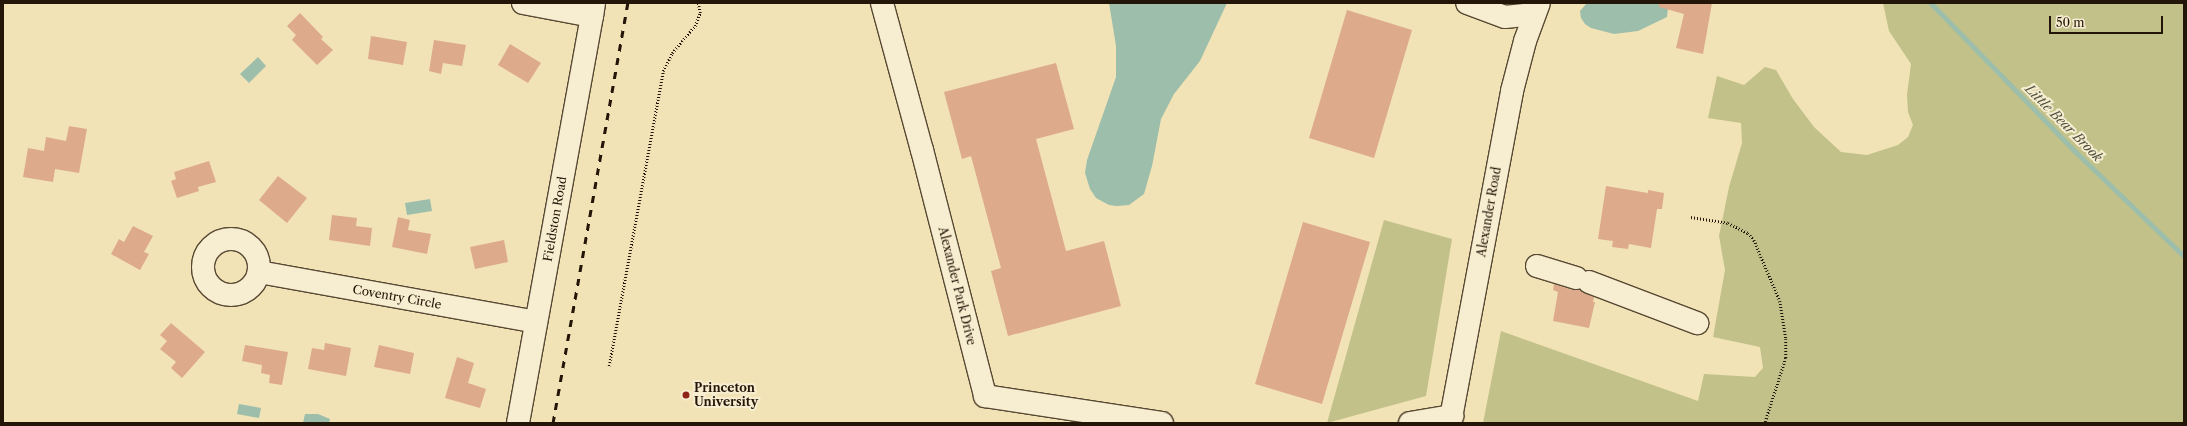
<!DOCTYPE html>
<html>
<head>
<meta charset="utf-8">
<style>
	body { margin:0 }
	#map { position:relative; width:2187px; height:426px; overflow:hidden; background:#f2e3b6; font-family:"Libre Caslon Text",serif }
	div>[style] { position:absolute }
	.green>* { inset:0; background:#c1c189 }
	.water>* { inset:0; background:#9cbeab }
	.stream>* { height:4.5px; margin:-2.25px; padding:0 2.25px; transform-origin:2.25px; border-radius:2.25px; background:#9cbeab }
	.building>* { inset:0; background:#ddaa8b }
	.path>* { height:2.5px; margin-top:-1.25px; transform-origin:0; background:repeating-linear-gradient(90deg,#231507 0 1px,transparent 0 3px) }
	.roads { filter:drop-shadow(1px 0 #574833) drop-shadow(-1px 0 #574833) drop-shadow(0 1px #574833) drop-shadow(0 -1px #574833) }
	.minor>* { height:22px; margin:-11px; padding:0 11px; transform-origin:11px; border-radius:11px; background:#f7edd0 }
	.minor>.ring { margin:-11px; padding:0; box-sizing:content-box; background:none; border:22px solid #f7edd0; border-radius:50% }
	.rail>* { height:3px; margin-top:-1.5px; transform-origin:0; background:repeating-linear-gradient(90deg,#231507 0 7px,transparent 0 14px) }
	.dots>* { width:11px; height:11px; translate:-50% -50%; box-sizing:border-box; border:2px solid #f7edd0; border-radius:50% }
	span { translate:-50% -50%; white-space:nowrap; text-align:center; line-height:1.15; -webkit-text-stroke:4px #f7edd0; paint-order:stroke }
	.street-label { font-size:12px; color:#231507 }
	.poi-label { font-size:12px; color:#231507; font-weight:700 }
	.left { translate:0 -50%; text-align:left }
	.water-label { font-size:13px; color:#4d5040; font-style:italic }
	.frame { position:absolute; inset:0; border:4px solid #231507; pointer-events:none }
	.scale { position:absolute; left:2049px; top:16px; width:114px; height:18px; box-sizing:border-box; border:2px solid #231507; border-top:0; padding-left:5px; font-size:12px; line-height:14px; white-space:nowrap; color:#231507; -webkit-text-stroke:3px #f7edd0; paint-order:stroke }
</style>
</head>
<body>
<div id="map">
	<div class="green">
		<i style="clip-path:polygon(1883px 3px,2184px 3px,2184px 423px,1483px 423px,1501px 331px,1698px 401px,1704px 374px,1755px 377px,1763px 368px,1760px 347px,1713px 337px,1725px 270px,1719px 236px,1729px 187px,1742px 143px,1741px 123px,1708px 118px,1717px 76px,1744px 85px,1765px 67px,1776px 70px,1793px 99px,1814px 127px,1841px 152px,1867px 155px,1898px 145px,1908px 137px,1913px 125px,1908px 112px,1907px 95px,1911px 64px,1889px 31px)"></i>
		<i style="clip-path:polygon(1384px 220px,1452px 239px,1426px 396px,1327px 423px)"></i>
	</div>
	<div class="water">
		<i style="clip-path:polygon(1109px 3px,1227px 3px,1200px 61px,1174px 94px,1161px 119px,1152px 166px,1144px 194px,1129px 205px,1117px 206px,1109px 205px,1096px 198px,1090px 189px,1085px 173px,1087px 160px,1116px 77px,1116px 46px)"></i>
		<i style="clip-path:polygon(1587px 3px,1666px 3px,1668px 8px,1667px 17px,1638px 31px,1614px 34px,1591px 28px,1585px 24px,1581px 18px,1580px 11px)"></i>
		<i style="clip-path:polygon(258px 57px,266px 66px,249px 83px,240px 74px)"></i>
		<i style="clip-path:polygon(430px 199px,432px 211px,407px 215px,405px 203px)"></i>
		<i style="clip-path:polygon(239px 404px,261px 408px,259px 418px,237px 414px)"></i>
		<i style="clip-path:polygon(305px 414px,318px 414px,330px 419px,329px 423px,303px 423px)"></i>
	</div>
	<div class="stream">
		<i style="left:1931px;top:3px;width:206px;rotate:45.8deg"></i>
		<i style="left:2075px;top:151px;width:151px;rotate:43.9deg"></i>
	</div>
	<div class="building">
		<i style="clip-path:polygon(1659px 3px,1712px 3px,1703px 54px,1676px 48px,1684px 14px,1659px 7px)"></i>
		<i style="clip-path:polygon(1347px 10px,1412px 30px,1374px 158px,1309px 138px)"></i>
		<i style="clip-path:polygon(300px 13px,323px 37px,321px 39px,333px 50px,317px 65px,292px 40px,296px 35px,287px 26px)"></i>
		<i style="clip-path:polygon(371px 36px,407px 42px,403px 65px,368px 59px)"></i>
		<i style="clip-path:polygon(434px 40px,466px 45px,462px 66px,443px 63px,441px 74px,429px 71px)"></i>
		<i style="clip-path:polygon(510px 44px,541px 63px,528px 83px,498px 65px)"></i>
		<i style="clip-path:polygon(1056px 63px,1074px 129px,1036px 139px,1066px 251px,1104px 241px,1121px 306px,1008px 336px,991px 271px,1001px 268px,971px 156px,962px 159px,944px 92px)"></i>
		<i style="clip-path:polygon(69px 126px,87px 129px,79px 173px,55px 169px,53px 182px,23px 177px,28px 148px,44px 151px,46px 137px,66px 141px)"></i>
		<i style="clip-path:polygon(209px 161px,216px 182px,198px 187px,199px 191px,177px 198px,171px 181px,176px 179px,174px 172px)"></i>
		<i style="clip-path:polygon(278px 176px,307px 198px,287px 223px,259px 200px)"></i>
		<i style="clip-path:polygon(1606px 186px,1648px 193px,1648px 190px,1664px 193px,1662px 209px,1657px 209px,1651px 248px,1629px 244px,1628px 249px,1612px 247px,1613px 241px,1598px 239px)"></i>
		<i style="clip-path:polygon(332px 215px,357px 218px,356px 226px,372px 228px,370px 246px,329px 240px)"></i>
		<i style="clip-path:polygon(398px 217px,410px 220px,408px 230px,431px 234px,427px 254px,392px 247px)"></i>
		<i style="clip-path:polygon(1303px 222px,1370px 242px,1322px 404px,1255px 384px)"></i>
		<i style="clip-path:polygon(133px 226px,153px 236px,144px 252px,149px 254px,140px 270px,111px 254px,119px 239px,124px 242px)"></i>
		<i style="clip-path:polygon(504px 240px,508px 262px,475px 269px,470px 247px)"></i>
		<i style="clip-path:polygon(1554px 284px,1572px 290px,1579px 290px,1594px 297px,1593px 302px,1595px 302px,1589px 328px,1553px 321px,1558px 292px,1553px 290px)"></i>
		<i style="clip-path:polygon(171px 323px,205px 352px,182px 378px,171px 368px,176px 362px,160px 349px,167px 341px,160px 335px)"></i>
		<i style="clip-path:polygon(325px 343px,351px 348px,346px 376px,308px 369px,312px 348px,324px 350px)"></i>
		<i style="clip-path:polygon(245px 345px,288px 352px,282px 385px,269px 383px,270px 375px,261px 373px,262px 365px,242px 361px)"></i>
		<i style="clip-path:polygon(379px 345px,414px 353px,410px 374px,374px 367px)"></i>
		<i style="clip-path:polygon(457px 357px,474px 363px,468px 383px,486px 389px,480px 408px,445px 398px)"></i>
	</div>
	<div class="path">
		<i style="left:1691px;top:217px;width:37px;rotate:9deg"></i>
		<i style="left:1728px;top:223px;width:22px;rotate:27deg"></i>
		<i style="left:1748px;top:233px;width:9px;rotate:49deg"></i>
		<i style="left:1754px;top:240px;width:66px;rotate:66.9deg"></i>
		<i style="left:1780px;top:301px;width:38px;rotate:81deg"></i>
		<i style="left:1786px;top:339px;width:19px;rotate:90deg"></i>
		<i style="left:1786px;top:358px;width:68px;rotate:107.9deg"></i>
		<i style="left:609px;top:366px;width:300px;rotate:-79.6deg"></i>
		<i style="left:663px;top:71px;width:20px;rotate:-63deg"></i>
		<i style="left:672px;top:53px;width:35px;rotate:-50deg"></i>
		<i style="left:695px;top:26px;width:14px;rotate:-69deg"></i>
		<i style="left:700px;top:13px;width:10px;rotate:-101deg"></i>
	</div>
	<div class="roads">
		<div class="minor">
			<i style="left:523px;top:3px;width:70px;rotate:10.7deg"></i>
			<i style="left:592px;top:16px;width:13px;rotate:-81deg"></i>
			<i style="left:882px;top:3px;width:152px;rotate:74.8deg"></i>
			<i style="left:922px;top:150px;width:254px;rotate:75.6deg"></i>
			<i style="left:985px;top:396px;width:179px;rotate:8.7deg"></i>
			<i style="left:1467px;top:3px;width:40px;rotate:20.2deg"></i>
			<i style="left:1505px;top:17px;width:29px;rotate:-6deg"></i>
			<i class="ring" style="left:203px;top:239px;width:34px;height:34px"></i>
			<i style="left:1537px;top:266px;width:41px;rotate:17.1deg"></i>
			<i style="left:259px;top:272px;width:281px;rotate:10.2deg"></i>
			<i style="left:1589px;top:282px;width:116px;rotate:20.8deg"></i>
			<i style="left:518px;top:423px;width:414px;rotate:-79.7deg"></i>
			<i style="left:1410px;top:423px;width:43px;rotate:-9.5deg"></i>
			<i style="left:1450px;top:423px;width:338px;rotate:-79.4deg"></i>
			<i style="left:1512px;top:91px;width:52px;rotate:-75.4deg"></i>
			<i style="left:1525px;top:41px;width:40px;rotate:-69.8deg"></i>
		</div>
	</div>
	<div class="rail">
		<i style="left:553px;top:423px;width:427px;rotate:-79.9deg"></i>
	</div>
	<div class="dots">
		<i style="left:686px;top:395px;background:#8f2418"></i>
	</div>
	<div class="street-label">
		<span style="left:1489px;top:212px;rotate:-80deg">Alexander Road</span>
		<span style="left:555px;top:219px;rotate:-80deg">Fieldston Road</span>
		<span style="left:957px;top:286px;rotate:76deg">Alexander Park Drive</span>
		<span style="left:397px;top:297px;rotate:10deg">Coventry Circle</span>
	</div>
	<div class="poi-label">
		<span class="left" style="left:694px;top:395px">Princeton<br>University</span>
	</div>
	<div class="water-label">
		<span style="left:2064px;top:123px;rotate:45deg">Little Bear Brook</span>
	</div>
	<div class="frame"></div>
	<div class="scale">50 m</div>
</div>
</body>
</html>
